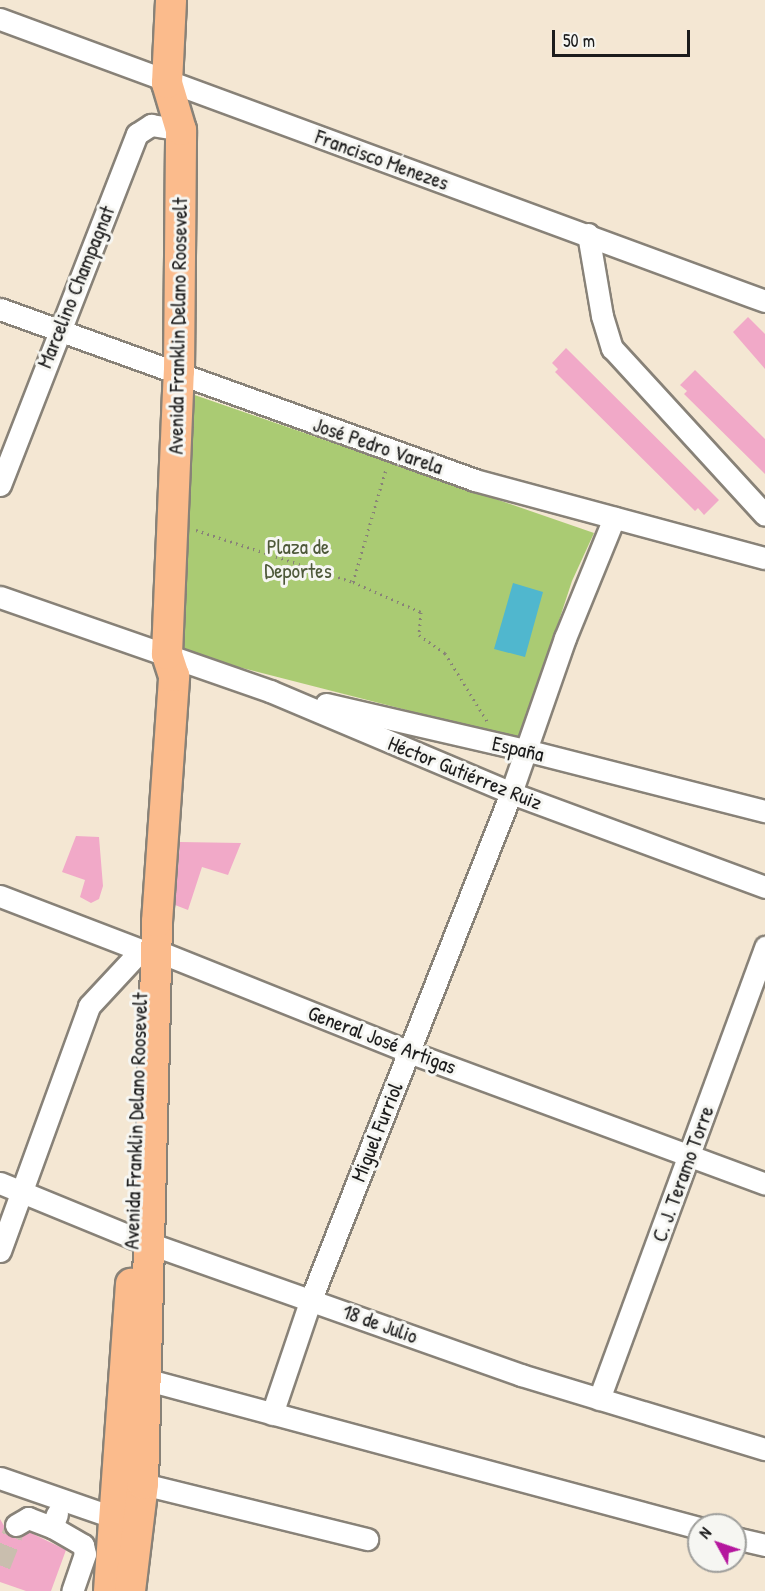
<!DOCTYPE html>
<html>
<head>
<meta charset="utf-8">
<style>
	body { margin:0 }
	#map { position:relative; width:765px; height:1591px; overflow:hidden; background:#f4e7d3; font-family:"Patrick Hand",sans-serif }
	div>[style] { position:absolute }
	.green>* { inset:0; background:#aacb73 }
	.water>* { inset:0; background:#50b7ce }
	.building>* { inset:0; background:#f1a9c8 }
	.minor-tunnel>* { height:21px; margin-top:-10.5px; transform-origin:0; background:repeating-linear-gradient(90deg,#c9beae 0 21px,transparent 0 31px) }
	.path>* { height:3px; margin-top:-1.5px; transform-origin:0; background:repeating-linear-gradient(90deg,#888278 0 1.5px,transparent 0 6px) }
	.roads { filter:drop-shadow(2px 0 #888278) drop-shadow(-2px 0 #888278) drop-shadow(0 2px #888278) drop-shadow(0 -2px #888278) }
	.minor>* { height:21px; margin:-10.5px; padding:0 10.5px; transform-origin:10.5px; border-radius:10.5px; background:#fff }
	.highway>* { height:30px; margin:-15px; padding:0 15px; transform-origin:15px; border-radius:15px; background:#fbbb8c }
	span { translate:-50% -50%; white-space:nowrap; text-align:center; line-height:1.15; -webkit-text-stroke:6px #f6f6f2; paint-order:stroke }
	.street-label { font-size:21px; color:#1c1c1c }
	.park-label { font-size:21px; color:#4e593a }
	.north { position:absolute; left:687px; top:1513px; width:60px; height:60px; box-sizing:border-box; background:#f6f6f2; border:2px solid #9f9f9c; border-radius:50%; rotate:310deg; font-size:16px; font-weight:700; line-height:24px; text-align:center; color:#1c1c1c }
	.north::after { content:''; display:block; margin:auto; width:21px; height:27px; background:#b5179e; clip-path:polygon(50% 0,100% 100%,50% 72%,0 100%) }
	.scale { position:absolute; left:552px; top:30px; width:138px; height:27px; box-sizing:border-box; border:3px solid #1c1c1c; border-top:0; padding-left:8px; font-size:18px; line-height:21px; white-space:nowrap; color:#1c1c1c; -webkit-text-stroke:4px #f6f6f2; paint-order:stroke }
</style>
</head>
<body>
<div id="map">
	<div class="green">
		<i style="clip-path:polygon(183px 391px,594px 533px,572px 581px,520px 739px,172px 650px)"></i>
	</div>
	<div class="water">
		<i style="clip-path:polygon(513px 583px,543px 592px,525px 657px,494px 649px)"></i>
	</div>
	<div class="building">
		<i style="clip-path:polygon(748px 317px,765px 334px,765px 369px,733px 332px)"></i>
		<i style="clip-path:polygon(566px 348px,719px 500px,704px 515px,698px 508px,695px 511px,555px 372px,558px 369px,552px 363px)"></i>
		<i style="clip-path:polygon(695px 370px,765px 439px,765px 474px,684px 394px,687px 391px,680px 385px)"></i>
		<i style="clip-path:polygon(76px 836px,99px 837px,103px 886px,99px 899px,91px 903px,80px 897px,85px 880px,62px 872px)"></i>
		<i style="clip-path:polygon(180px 842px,241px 843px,228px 875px,202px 867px,188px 910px,175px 905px)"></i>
		<i style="clip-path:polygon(0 1519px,10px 1536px,29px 1532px,66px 1550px,51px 1591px,26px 1591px,0 1582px)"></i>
	</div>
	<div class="minor-tunnel">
		<i style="left:0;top:1565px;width:43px;rotate:-68.2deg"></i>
	</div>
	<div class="path">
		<i style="left:196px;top:530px;width:165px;rotate:18.3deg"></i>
		<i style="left:353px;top:582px;width:74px;rotate:23.8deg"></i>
		<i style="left:421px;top:612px;width:23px;rotate:95deg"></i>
		<i style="left:419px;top:635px;width:32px;rotate:35deg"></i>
		<i style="left:445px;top:653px;width:80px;rotate:58.3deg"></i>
		<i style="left:353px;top:582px;width:118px;rotate:-73.7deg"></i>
	</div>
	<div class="roads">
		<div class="minor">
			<i style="left:0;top:19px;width:815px;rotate:20.24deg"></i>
			<i style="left:588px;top:234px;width:83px;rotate:80.3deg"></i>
			<i style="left:602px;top:316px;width:34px;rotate:73deg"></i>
			<i style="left:612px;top:348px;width:226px;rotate:47.5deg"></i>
			<i style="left:0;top:309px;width:505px;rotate:19.8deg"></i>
			<i style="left:475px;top:480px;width:300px;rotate:15.1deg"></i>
			<i style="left:0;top:485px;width:377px;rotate:-68.7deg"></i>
			<i style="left:137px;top:134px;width:17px;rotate:-33deg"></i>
			<i style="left:151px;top:125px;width:30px;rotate:9deg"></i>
			<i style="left:0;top:597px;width:286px;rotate:19.2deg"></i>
			<i style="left:270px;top:691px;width:262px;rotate:22.9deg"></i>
			<i style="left:511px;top:793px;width:271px;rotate:20.3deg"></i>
			<i style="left:326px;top:704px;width:204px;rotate:13deg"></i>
			<i style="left:525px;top:750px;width:248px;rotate:14.3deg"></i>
			<i style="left:0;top:896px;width:151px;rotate:21deg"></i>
			<i style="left:141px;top:950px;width:16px;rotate:4deg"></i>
			<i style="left:157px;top:951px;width:271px;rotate:21.8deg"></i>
			<i style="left:409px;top:1052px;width:380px;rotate:20.3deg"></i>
			<i style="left:0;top:1183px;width:145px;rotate:22.3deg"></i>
			<i style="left:134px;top:1238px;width:411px;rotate:19.5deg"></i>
			<i style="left:521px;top:1375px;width:255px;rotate:16.9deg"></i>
			<i style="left:0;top:1251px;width:261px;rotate:-70deg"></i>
			<i style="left:89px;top:1006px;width:76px;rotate:-47.1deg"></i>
			<i style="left:148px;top:1380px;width:571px;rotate:15.03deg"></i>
			<i style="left:599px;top:1399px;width:482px;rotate:-69.8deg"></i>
			<i style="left:272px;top:1414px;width:121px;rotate:-71.3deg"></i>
			<i style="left:311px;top:1299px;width:544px;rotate:-68.43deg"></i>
			<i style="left:511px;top:793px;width:164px;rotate:-70.8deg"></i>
			<i style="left:565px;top:638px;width:130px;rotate:-67.8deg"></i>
			<i style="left:0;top:1478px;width:134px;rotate:19.1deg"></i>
			<i style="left:143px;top:1484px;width:231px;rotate:13.8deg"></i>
			<i style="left:16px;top:1525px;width:14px;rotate:-30deg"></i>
			<i style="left:28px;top:1518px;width:26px;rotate:21deg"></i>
			<i style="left:52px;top:1527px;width:14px;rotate:-69deg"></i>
			<i style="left:52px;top:1527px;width:36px;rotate:30deg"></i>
			<i style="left:83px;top:1545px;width:9px;rotate:77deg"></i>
			<i style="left:85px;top:1554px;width:39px;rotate:109deg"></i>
			<i style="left:735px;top:1538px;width:31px;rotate:13deg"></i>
		</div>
		<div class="highway">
			<i style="left:109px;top:1591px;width:308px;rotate:-85.9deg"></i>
			<i style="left:130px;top:1591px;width:108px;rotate:-83.1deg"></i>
			<i style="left:143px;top:1484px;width:562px;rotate:-88.57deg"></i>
			<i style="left:157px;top:922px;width:247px;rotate:-86deg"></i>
			<i style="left:174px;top:676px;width:23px;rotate:-108deg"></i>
			<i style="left:167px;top:654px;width:283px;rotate:-87.6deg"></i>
			<i style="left:179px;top:371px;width:241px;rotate:-89.5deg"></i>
			<i style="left:181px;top:130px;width:49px;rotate:-106.6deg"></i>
			<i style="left:167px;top:83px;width:83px;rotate:-87.2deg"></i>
		</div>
	</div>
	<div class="street-label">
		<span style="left:382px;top:160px;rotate:20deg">Francisco Menezes</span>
		<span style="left:76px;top:287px;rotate:-68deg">Marcelino Champagnat</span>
		<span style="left:178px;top:326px;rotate:-89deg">Avenida Franklin Delano Roosevelt</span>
		<span style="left:378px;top:446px;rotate:19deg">José Pedro Varela</span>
		<span style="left:518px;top:749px;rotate:13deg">España</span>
		<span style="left:465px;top:773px;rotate:22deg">Héctor Gutiérrez Ruiz</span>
		<span style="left:382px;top:1040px;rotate:21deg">General José Artigas</span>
		<span style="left:136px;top:1121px;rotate:-88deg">Avenida Franklin Delano Roosevelt</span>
		<span style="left:377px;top:1132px;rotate:-68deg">Miguel Furriol</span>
		<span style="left:683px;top:1174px;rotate:-70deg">C. J. Teramo Torre</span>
		<span style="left:380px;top:1324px;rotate:20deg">18 de Julio</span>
	</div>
	<div class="park-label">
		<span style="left:298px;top:559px">Plaza de<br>Deportes</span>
	</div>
	<div class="north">N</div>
	<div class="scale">50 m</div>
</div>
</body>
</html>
